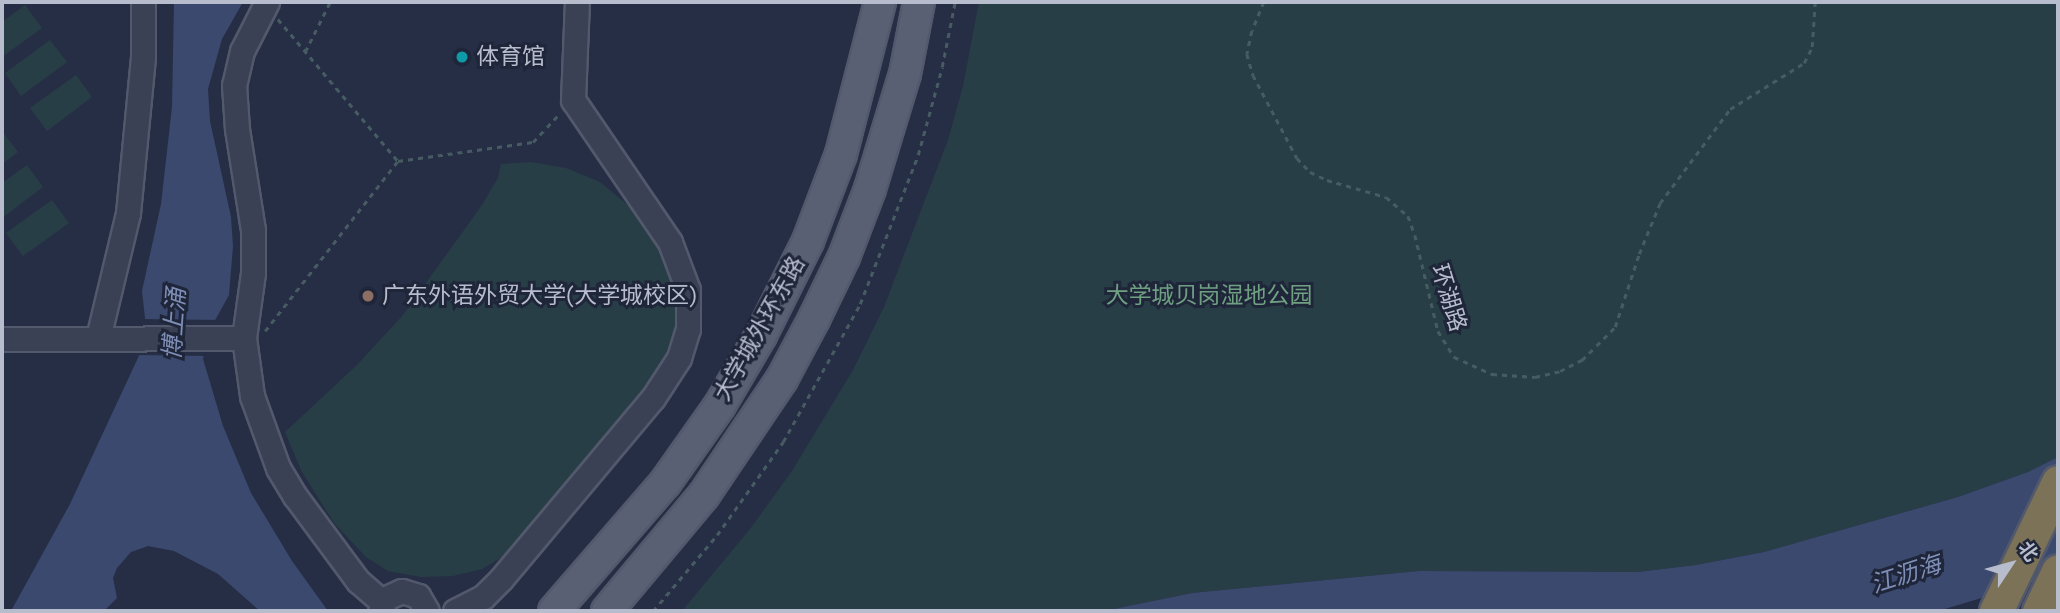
<!DOCTYPE html>
<html>
<head>
<meta charset="utf-8">
<style>
	body { margin:0 }
	#map { position:relative; width:2060px; height:613px; overflow:hidden; background:#262e45; font-family:"Work Sans","Noto Sans SC",sans-serif }
	div>[style] { position:absolute }
	.green>* { inset:0; background:#283e46 }
	.water>* { inset:0; background:#3b496e }
	.pier>* { inset:0; background:#262e45 }
	.path>* { height:2.5px; margin-top:-1.25px; transform-origin:0; background:repeating-linear-gradient(90deg,#475b62 0 5px,transparent 0 10px) }
	.roads { filter:drop-shadow(2px 0 #53596c) drop-shadow(-2px 0 #53596c) drop-shadow(0 2px #53596c) drop-shadow(0 -2px #53596c) }
	.minor>* { height:23px; margin:-11.5px; padding:0 11.5px; transform-origin:11.5px; border-radius:11.5px; background:#3b4154 }
	.major>* { height:30px; margin:-15px; padding:0 15px; transform-origin:15px; border-radius:15px; background:#596074 }
	.highway>* { height:33px; margin:-16.5px; padding:0 16.5px; transform-origin:16.5px; border-radius:16.5px; background:#7b7257 }
	.dots>* { width:19px; height:19px; translate:-50% -50%; box-sizing:border-box; border:4px solid #1f263a; border-radius:50% }
	span { translate:-50% -50%; white-space:nowrap; text-align:center; line-height:1.15; -webkit-text-stroke:6px #1f263a; paint-order:stroke }
	.poi-label { font-size:23px; color:#b8bdce }
	.left { translate:0 -50%; text-align:left }
	.park-label { font-size:23px; color:#6ea081 }
	.street-label { font-size:23px; color:#b8bdce }
	.water-label { font-size:24px; color:#7e8eb6; font-style:italic }
	.frame { position:absolute; inset:0; border:4px solid #b8bdce; pointer-events:none }
	.north { position:absolute; left:1976px; top:529px; width:70px; height:70px; -webkit-text-stroke:5px #1f263a; paint-order:stroke; rotate:54deg; font-size:19px; font-weight:700; line-height:28px; text-align:center; color:#b8bdce }
	.north::after { content:''; display:block; margin:auto; width:24px; height:32px; background:#b8bdce; clip-path:polygon(50% 0,100% 100%,50% 72%,0 100%) }
</style>
</head>
<body>
<div id="map">
	<div class="green">
		<i style="clip-path:polygon(979px 2px,2058px 2px,2058px 457px,2028px 472px,1958px 497px,1764px 552px,1696px 565px,1638px 572px,1419px 571px,1192px 593px,1104px 611px,682px 611px,750px 529px,792px 471px,853px 370px,884px 307px,948px 140px,963px 86px)"></i>
		<i style="clip-path:polygon(25px 5px,42px 28px,2px 57px,2px 22px)"></i>
		<i style="clip-path:polygon(50px 40px,67px 62px,21px 96px,5px 73px)"></i>
		<i style="clip-path:polygon(76px 75px,92px 97px,47px 131px,30px 108px)"></i>
		<i style="clip-path:polygon(2px 131px,18px 152px,2px 164px)"></i>
		<i style="clip-path:polygon(531px 162px,566px 168px,600px 182px,642px 217px,652px 229px,679px 286px,678px 331px,661px 372px,509px 553px,482px 569px,453px 576px,421px 577px,388px 571px,366px 557px,334px 523px,302px 472px,285px 432px,357px 365px,403px 315px,482px 205px,498px 178px,501px 164px)"></i>
		<i style="clip-path:polygon(27px 165px,43px 187px,2px 218px,2px 183px)"></i>
		<i style="clip-path:polygon(52px 200px,69px 223px,23px 256px,6px 233px)"></i>
	</div>
	<div class="water">
		<i style="clip-path:polygon(174px 2px,243px 2px,222px 39px,208px 89px,210px 121px,231px 217px,233px 246px,229px 295px,208px 333px,203px 359px,223px 426px,251px 493px,292px 561px,328px 611px,260px 611px,218px 574px,174px 551px,148px 546px,131px 552px,117px 568px,113px 578px,117px 598px,104px 611px,11px 611px,70px 504px,143px 347px,146px 327px,142px 291px,161px 204px,172px 107px)"></i>
		<i style="clip-path:polygon(2058px 457px,2058px 575px,1938px 611px,1104px 611px,1192px 593px,1419px 571px,1638px 572px,1696px 565px,1764px 552px,1958px 497px,2028px 472px)"></i>
	</div>
	<div class="pier">
		<i style="clip-path:polygon(141px 319px,221px 320px,207px 341px,206px 356px,135px 355px,140px 346px)"></i>
	</div>
	<div class="path">
		<i style="left:1264px;top:2px;width:31px;rotate:112deg"></i>
		<i style="left:1252px;top:31px;width:24px;rotate:102deg"></i>
		<i style="left:1247px;top:54px;width:22px;rotate:74deg"></i>
		<i style="left:1253px;top:75px;width:94px;rotate:62.1deg"></i>
		<i style="left:1297px;top:158px;width:19px;rotate:47deg"></i>
		<i style="left:1310px;top:172px;width:19px;rotate:25deg"></i>
		<i style="left:1327px;top:180px;width:61px;rotate:16.1deg"></i>
		<i style="left:1386px;top:197px;width:29px;rotate:41deg"></i>
		<i style="left:1408px;top:216px;width:20px;rotate:70deg"></i>
		<i style="left:1415px;top:235px;width:99px;rotate:76.5deg"></i>
		<i style="left:1438px;top:331px;width:31px;rotate:58deg"></i>
		<i style="left:1454px;top:357px;width:42px;rotate:24.1deg"></i>
		<i style="left:1492px;top:374px;width:43px;rotate:4deg"></i>
		<i style="left:1535px;top:377px;width:26px;rotate:-13deg"></i>
		<i style="left:1560px;top:371px;width:25px;rotate:-27deg"></i>
		<i style="left:1582px;top:360px;width:47px;rotate:-45deg"></i>
		<i style="left:1615px;top:327px;width:77px;rotate:-71.8deg"></i>
		<i style="left:1639px;top:254px;width:55px;rotate:-67.6deg"></i>
		<i style="left:1660px;top:203px;width:117px;rotate:-53.3deg"></i>
		<i style="left:1730px;top:109px;width:87px;rotate:-31.9deg"></i>
		<i style="left:1804px;top:63px;width:18px;rotate:-63deg"></i>
		<i style="left:1812px;top:47px;width:45px;rotate:-86.2deg"></i>
		<i style="left:278px;top:19px;width:186px;rotate:49.8deg"></i>
		<i style="left:305px;top:52px;width:56px;rotate:-63.4deg"></i>
		<i style="left:265px;top:331px;width:216px;rotate:-52deg"></i>
		<i style="left:398px;top:161px;width:136px;rotate:-8deg"></i>
		<i style="left:533px;top:142px;width:40px;rotate:-47deg"></i>
		<i style="left:653px;top:611px;width:99px;rotate:-49.9deg"></i>
		<i style="left:717px;top:535px;width:114px;rotate:-54.6deg"></i>
		<i style="left:783px;top:442px;width:158px;rotate:-60.8deg"></i>
		<i style="left:860px;top:304px;width:160px;rotate:-68.7deg"></i>
		<i style="left:918px;top:155px;width:91px;rotate:-74.7deg"></i>
		<i style="left:942px;top:67px;width:66px;rotate:-78.7deg"></i>
	</div>
	<div class="roads">
		<div class="minor">
			<i style="left:267px;top:2px;width:55px;rotate:117deg"></i>
			<i style="left:242px;top:51px;width:35px;rotate:103deg"></i>
			<i style="left:234px;top:85px;width:44px;rotate:86.1deg"></i>
			<i style="left:237px;top:129px;width:102px;rotate:81deg"></i>
			<i style="left:253px;top:230px;width:43px;rotate:90deg"></i>
			<i style="left:253px;top:273px;width:66px;rotate:97.9deg"></i>
			<i style="left:244px;top:338px;width:59px;rotate:82.1deg"></i>
			<i style="left:252px;top:396px;width:77px;rotate:70.1deg"></i>
			<i style="left:278px;top:468px;width:33px;rotate:59deg"></i>
			<i style="left:295px;top:496px;width:106px;rotate:53.5deg"></i>
			<i style="left:358px;top:581px;width:33px;rotate:41deg"></i>
			<i style="left:98px;top:338px;width:129px;rotate:-76.5deg"></i>
			<i style="left:128px;top:213px;width:157px;rotate:-84.5deg"></i>
			<i style="left:143px;top:57px;width:55px;rotate:-90deg"></i>
			<i style="left:2px;top:339px;width:242px;rotate:-0.2deg"></i>
			<i style="left:380px;top:611px;width:14px;rotate:-65deg"></i>
			<i style="left:386px;top:598px;width:17px;rotate:-24deg"></i>
			<i style="left:402px;top:591px;width:17px;rotate:17deg"></i>
			<i style="left:418px;top:596px;width:17px;rotate:59deg"></i>
			<i style="left:455px;top:611px;width:31px;rotate:-27deg"></i>
			<i style="left:483px;top:597px;width:25px;rotate:-45deg"></i>
			<i style="left:501px;top:579px;width:236px;rotate:-50deg"></i>
			<i style="left:653px;top:398px;width:48px;rotate:-57deg"></i>
			<i style="left:679px;top:358px;width:30px;rotate:-73deg"></i>
			<i style="left:688px;top:329px;width:39px;rotate:-90deg"></i>
			<i style="left:688px;top:290px;width:51px;rotate:-110.6deg"></i>
			<i style="left:670px;top:242px;width:172px;rotate:-124.3deg"></i>
			<i style="left:573px;top:100px;width:98px;rotate:-87.7deg"></i>
		</div>
		<div class="major">
			<i style="left:554px;top:611px;width:169px;rotate:-49.1deg"></i>
			<i style="left:665px;top:483px;width:95px;rotate:-54.8deg"></i>
			<i style="left:720px;top:405px;width:81px;rotate:-59.6deg"></i>
			<i style="left:761px;top:335px;width:105px;rotate:-63.4deg"></i>
			<i style="left:808px;top:241px;width:93px;rotate:-69.2deg"></i>
			<i style="left:841px;top:154px;width:157px;rotate:-75.6deg"></i>
			<i style="left:607px;top:611px;width:151px;rotate:-50.1deg"></i>
			<i style="left:704px;top:495px;width:140px;rotate:-56.1deg"></i>
			<i style="left:782px;top:379px;width:68px;rotate:-61.9deg"></i>
			<i style="left:814px;top:319px;width:69px;rotate:-64.2deg"></i>
			<i style="left:844px;top:257px;width:73px;rotate:-69.1deg"></i>
			<i style="left:870px;top:189px;width:120px;rotate:-73.1deg"></i>
			<i style="left:905px;top:74px;width:73px;rotate:-79deg"></i>
		</div>
		<div class="highway">
			<i style="left:1996px;top:611px;width:143px;rotate:-64.3deg"></i>
			<i style="left:2039px;top:611px;width:44px;rotate:-64.6deg"></i>
		</div>
	</div>
	<div class="dots">
		<i style="left:462px;top:57px;background:#0f9aa8"></i>
		<i style="left:368px;top:296px;background:#8d6e63"></i>
	</div>
	<div class="poi-label">
		<span class="left" style="left:476px;top:57px">体育馆</span>
		<span class="left" style="left:382px;top:296px">广东外语外贸大学(大学城校区)</span>
	</div>
	<div class="park-label">
		<span style="left:1209px;top:296px">大学城贝岗湿地公园</span>
	</div>
	<div class="street-label">
		<span style="left:1448px;top:298px;rotate:73deg">环湖路</span>
		<span style="left:760px;top:329px;rotate:-61deg">大学城外环东路</span>
	</div>
	<div class="water-label">
		<span style="left:175px;top:324px;rotate:-86deg">博上涌</span>
		<span style="left:1906px;top:575px;rotate:-18deg">江沥海</span>
	</div>
	<div class="frame"></div>
	<div class="north">北</div>
</div>
</body>
</html>
